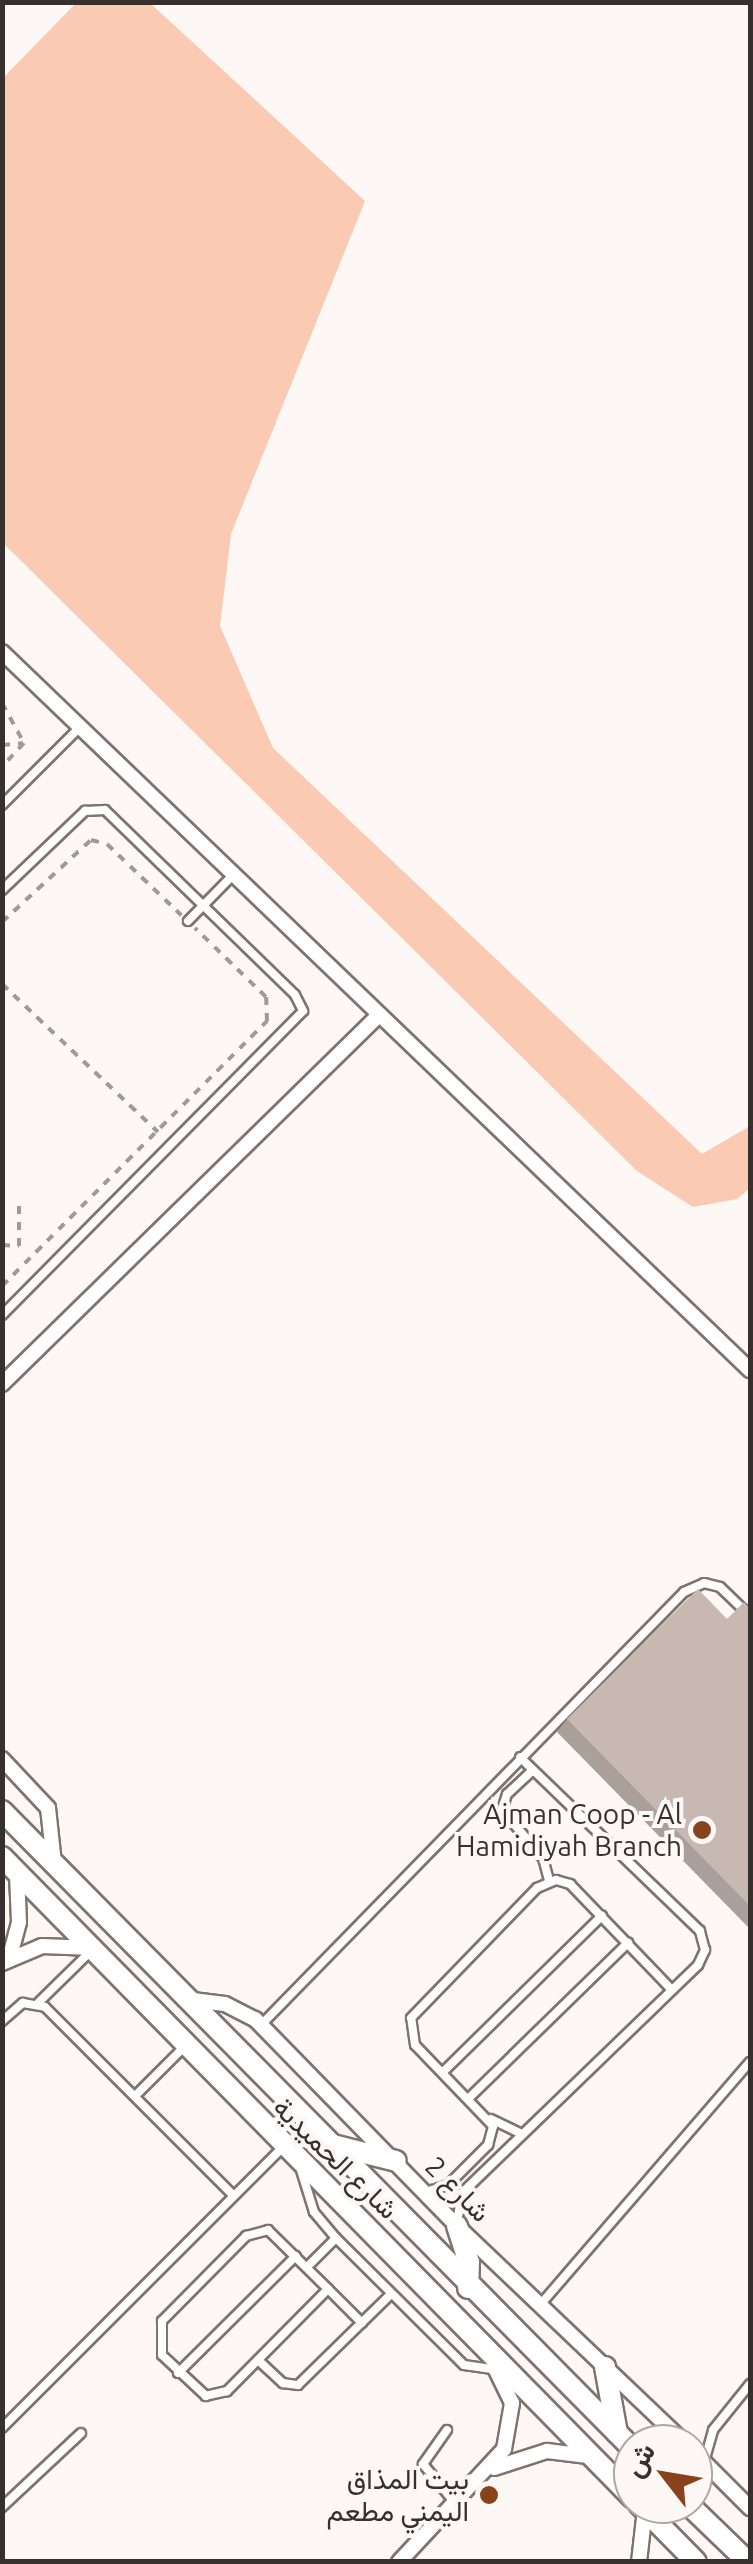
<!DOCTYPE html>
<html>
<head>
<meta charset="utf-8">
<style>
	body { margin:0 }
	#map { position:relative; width:753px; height:2564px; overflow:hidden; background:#fdf7f5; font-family:Ubuntu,Vazirmatn,sans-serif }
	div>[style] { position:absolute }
	.green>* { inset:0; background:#facab3 }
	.path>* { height:4px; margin-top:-2px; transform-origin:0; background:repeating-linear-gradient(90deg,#9f9997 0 8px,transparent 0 16px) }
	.roads { filter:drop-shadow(2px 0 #80736d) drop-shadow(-2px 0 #80736d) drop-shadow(0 2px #80736d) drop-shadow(0 -2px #80736d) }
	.lane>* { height:8px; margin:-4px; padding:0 4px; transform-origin:4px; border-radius:4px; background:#fff }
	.street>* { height:14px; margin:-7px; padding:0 7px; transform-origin:7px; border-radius:7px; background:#fff }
	.secondary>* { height:20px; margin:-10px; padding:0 10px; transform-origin:10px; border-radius:10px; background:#fff }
	.wall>* { inset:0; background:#ab9f99 }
	.building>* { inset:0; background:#c7b9b2 }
	.dots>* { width:28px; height:28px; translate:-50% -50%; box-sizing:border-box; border:5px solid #fdf7f5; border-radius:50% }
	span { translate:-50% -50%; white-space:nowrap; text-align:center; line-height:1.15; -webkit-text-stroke:8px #fdf7f5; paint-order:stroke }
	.poi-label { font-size:28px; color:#36302e }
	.right { translate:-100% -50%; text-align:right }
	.street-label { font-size:28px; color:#36302e }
	.frame { position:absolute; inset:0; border:5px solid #36302e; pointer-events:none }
	.north { position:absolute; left:613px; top:2424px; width:100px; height:100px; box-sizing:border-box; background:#fdf7f5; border:2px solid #ada7a5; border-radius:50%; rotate:301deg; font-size:28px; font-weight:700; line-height:40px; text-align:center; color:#36302e }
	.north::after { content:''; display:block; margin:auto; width:35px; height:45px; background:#88421c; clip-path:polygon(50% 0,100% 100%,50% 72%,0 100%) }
</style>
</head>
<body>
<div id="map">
	<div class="green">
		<i style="clip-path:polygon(76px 3px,150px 3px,365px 201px,231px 534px,220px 626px,273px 748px,702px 1154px,750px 1126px,750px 1188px,737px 1199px,693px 1207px,637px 1171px,3px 543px,3px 78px)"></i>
	</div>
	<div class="path">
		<i style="left:2px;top:703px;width:46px;rotate:61.2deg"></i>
		<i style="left:24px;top:743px;width:33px;rotate:133deg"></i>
		<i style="left:2px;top:745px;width:21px;rotate:-5deg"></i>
		<i style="left:2px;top:922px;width:121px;rotate:-42.7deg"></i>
		<i style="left:91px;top:840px;width:16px;rotate:14deg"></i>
		<i style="left:107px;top:844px;width:103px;rotate:43.8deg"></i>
		<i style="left:2px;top:984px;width:215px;rotate:43.5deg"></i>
		<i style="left:2px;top:1245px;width:17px;rotate:3deg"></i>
		<i style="left:19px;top:1246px;width:45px;rotate:-90deg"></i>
		<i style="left:2px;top:1286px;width:375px;rotate:-45deg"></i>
		<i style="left:267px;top:1021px;width:24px;rotate:-92deg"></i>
		<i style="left:266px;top:997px;width:99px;rotate:-135.8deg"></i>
	</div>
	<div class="roads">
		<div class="lane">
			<i style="left:2px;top:805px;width:110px;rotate:-45deg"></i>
			<i style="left:2px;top:890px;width:115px;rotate:-43.6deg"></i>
			<i style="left:85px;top:811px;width:20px;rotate:-3deg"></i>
			<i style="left:105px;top:810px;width:265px;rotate:44.2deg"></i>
			<i style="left:295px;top:995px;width:18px;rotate:63deg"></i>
			<i style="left:303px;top:1011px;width:428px;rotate:134.7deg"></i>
			<i style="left:188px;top:921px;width:63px;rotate:-45.6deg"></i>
			<i style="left:533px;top:1770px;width:35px;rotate:137deg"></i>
			<i style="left:507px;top:1794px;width:17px;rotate:107deg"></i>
			<i style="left:502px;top:1810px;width:63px;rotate:49.5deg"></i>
			<i style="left:543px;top:1858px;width:24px;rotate:75deg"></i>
			<i style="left:38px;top:2003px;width:76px;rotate:-44.5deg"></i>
			<i style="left:2px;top:2021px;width:28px;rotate:-41deg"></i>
			<i style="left:23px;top:2003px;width:22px;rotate:10deg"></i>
			<i style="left:45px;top:2007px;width:267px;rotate:45deg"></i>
			<i style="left:261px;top:2025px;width:605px;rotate:-45.67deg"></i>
			<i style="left:684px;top:1592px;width:22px;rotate:-24deg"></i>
			<i style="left:704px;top:1583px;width:16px;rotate:14deg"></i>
			<i style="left:720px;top:1587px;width:42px;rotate:44deg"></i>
			<i style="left:443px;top:2072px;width:223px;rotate:-44.5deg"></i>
			<i style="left:135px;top:2096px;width:69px;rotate:-45deg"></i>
			<i style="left:470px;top:2097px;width:221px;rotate:-44.3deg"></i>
			<i style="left:491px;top:2119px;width:34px;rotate:26deg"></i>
			<i style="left:301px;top:2170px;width:44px;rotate:72.8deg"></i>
			<i style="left:314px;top:2212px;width:34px;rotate:50deg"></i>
			<i style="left:336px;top:2238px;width:180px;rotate:44.8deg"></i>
			<i style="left:464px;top:2365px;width:30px;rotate:8deg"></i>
			<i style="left:425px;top:2192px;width:24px;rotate:-17deg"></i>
			<i style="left:448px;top:2185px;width:57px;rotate:-45deg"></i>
			<i style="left:488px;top:2145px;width:20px;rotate:-75deg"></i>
			<i style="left:493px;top:2126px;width:112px;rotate:-133.9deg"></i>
			<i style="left:415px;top:2045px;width:27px;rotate:-98deg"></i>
			<i style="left:411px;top:2018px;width:181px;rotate:-45.9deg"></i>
			<i style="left:537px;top:1888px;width:21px;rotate:-23deg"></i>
			<i style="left:556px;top:1880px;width:15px;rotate:16deg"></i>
			<i style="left:570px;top:1884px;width:147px;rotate:46.1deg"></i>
			<i style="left:457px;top:2222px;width:29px;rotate:-80deg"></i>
			<i style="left:462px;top:2193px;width:328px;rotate:-44deg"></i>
			<i style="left:698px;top:1965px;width:17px;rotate:-65deg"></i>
			<i style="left:705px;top:1950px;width:20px;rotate:-105deg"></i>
			<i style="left:700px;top:1931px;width:250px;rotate:-136deg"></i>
			<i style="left:268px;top:2230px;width:84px;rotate:44.5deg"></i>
			<i style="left:328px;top:2289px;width:144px;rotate:134.7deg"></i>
			<i style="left:227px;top:2391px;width:22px;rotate:167deg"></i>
			<i style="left:206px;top:2396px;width:60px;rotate:-137deg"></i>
			<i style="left:162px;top:2355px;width:34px;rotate:-90deg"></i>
			<i style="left:162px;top:2321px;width:120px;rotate:-45.3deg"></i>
			<i style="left:246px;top:2236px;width:23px;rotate:-15deg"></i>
			<i style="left:307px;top:2267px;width:41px;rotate:-45deg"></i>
			<i style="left:328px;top:2289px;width:48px;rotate:45deg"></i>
			<i style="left:540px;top:2305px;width:321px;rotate:-49.2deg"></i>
			<i style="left:258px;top:2360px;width:34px;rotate:43deg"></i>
			<i style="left:283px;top:2383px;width:15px;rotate:8deg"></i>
			<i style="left:298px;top:2385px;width:130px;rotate:-44.4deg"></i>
			<i style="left:178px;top:2373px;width:166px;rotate:-44.8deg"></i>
			<i style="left:2px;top:2428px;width:399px;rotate:-45deg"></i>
			<i style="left:447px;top:2430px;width:42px;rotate:125.2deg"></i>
			<i style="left:423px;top:2464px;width:52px;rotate:50.5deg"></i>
			<i style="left:704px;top:2462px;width:33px;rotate:-74deg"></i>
			<i style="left:713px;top:2430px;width:59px;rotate:-51.2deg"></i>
			<i style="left:2px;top:2507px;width:108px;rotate:-43.1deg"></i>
		</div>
		<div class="street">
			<i style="left:2px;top:652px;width:1037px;rotate:43.83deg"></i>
			<i style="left:2px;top:1384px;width:526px;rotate:-44.38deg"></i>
			<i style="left:2px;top:1759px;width:67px;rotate:46.8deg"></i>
			<i style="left:48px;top:1808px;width:55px;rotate:83.8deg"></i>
			<i style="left:10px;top:1956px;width:35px;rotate:-75deg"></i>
			<i style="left:19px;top:1922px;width:48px;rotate:-92.4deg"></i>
			<i style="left:2px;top:1963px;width:43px;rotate:-23deg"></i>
			<i style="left:42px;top:1946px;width:50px;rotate:2.3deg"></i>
			<i style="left:185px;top:1999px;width:40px;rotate:7.1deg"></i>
			<i style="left:225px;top:2004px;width:34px;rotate:27deg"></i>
			<i style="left:255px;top:2019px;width:289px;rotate:45.7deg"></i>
			<i style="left:457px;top:2226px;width:316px;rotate:43.6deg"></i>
			<i style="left:693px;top:2451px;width:81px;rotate:45deg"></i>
			<i style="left:494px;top:2468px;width:56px;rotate:-17.8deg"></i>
			<i style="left:547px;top:2451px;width:41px;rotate:7deg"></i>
			<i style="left:399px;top:2562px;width:154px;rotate:-47.1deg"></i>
			<i style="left:504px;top:2449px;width:47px;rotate:-80.1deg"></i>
			<i style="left:512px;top:2403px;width:37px;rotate:-116deg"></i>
			<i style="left:639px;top:2562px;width:53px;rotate:-83.5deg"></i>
		</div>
		<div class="secondary">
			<i style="left:2px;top:1811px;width:897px;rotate:45.32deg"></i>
			<i style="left:2px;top:1857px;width:899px;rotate:45.45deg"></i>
			<i style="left:325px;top:2143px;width:73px;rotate:14.2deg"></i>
			<i style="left:457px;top:2226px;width:38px;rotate:72deg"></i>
			<i style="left:469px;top:2262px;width:26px;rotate:92deg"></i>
			<i style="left:605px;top:2367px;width:67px;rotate:79.7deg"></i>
			<i style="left:639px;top:2504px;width:81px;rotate:45.5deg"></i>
			<i style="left:688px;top:2504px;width:83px;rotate:44deg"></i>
		</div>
	</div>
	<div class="wall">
		<i style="clip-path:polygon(750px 1609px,750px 1929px,557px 1732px,567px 1719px,727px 1619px)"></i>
	</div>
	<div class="building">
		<i style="clip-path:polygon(698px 1589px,727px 1619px,744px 1602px,750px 1609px,750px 1906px,567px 1719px)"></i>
	</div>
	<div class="dots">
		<i style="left:702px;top:1830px;background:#88421c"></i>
		<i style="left:489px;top:2495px;background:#88421c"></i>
	</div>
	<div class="poi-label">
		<span class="right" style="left:682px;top:1830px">Ajman Coop - Al<br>Hamidiyah Branch</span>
		<span class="right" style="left:469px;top:2495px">بيت المذاق<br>اليمني مطعم</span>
	</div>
	<div class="street-label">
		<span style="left:336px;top:2158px;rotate:44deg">شارع الحميدية</span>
		<span style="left:458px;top:2189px;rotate:45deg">شارع 2</span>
	</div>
	<div class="frame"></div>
	<div class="north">ش</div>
</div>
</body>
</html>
